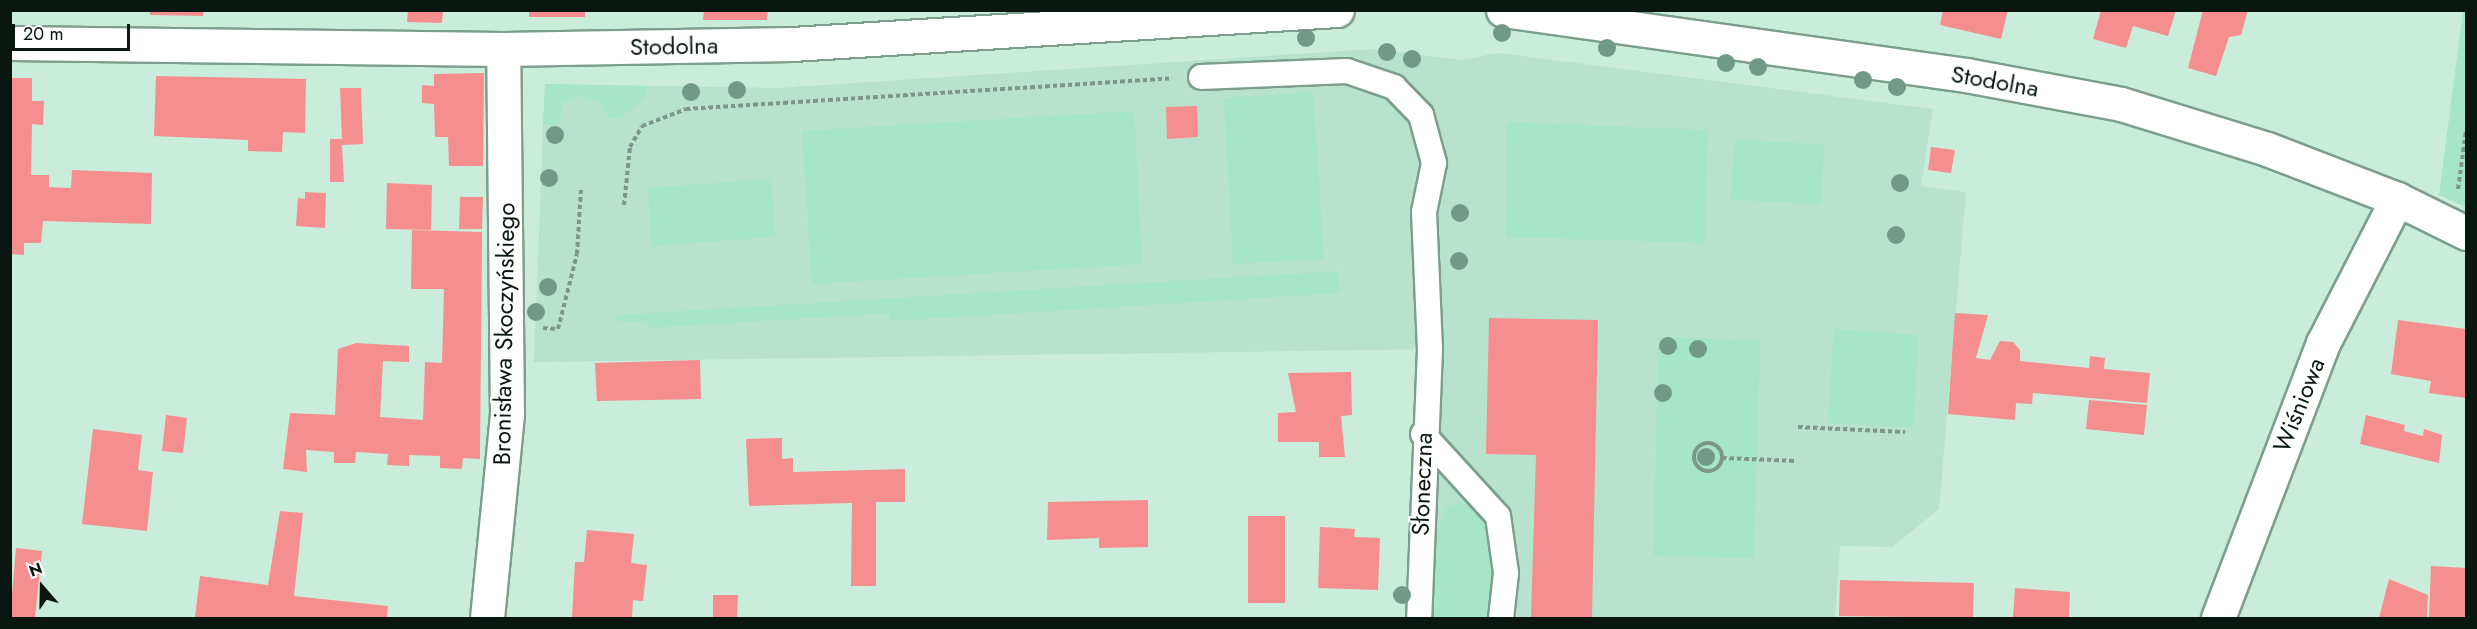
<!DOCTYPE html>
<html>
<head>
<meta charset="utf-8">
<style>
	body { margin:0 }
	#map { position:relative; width:2477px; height:629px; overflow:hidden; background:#caeddb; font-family:Jost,sans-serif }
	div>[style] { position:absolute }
	.built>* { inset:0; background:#b7e2cd }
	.green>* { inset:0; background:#a6e5c7 }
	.building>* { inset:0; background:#f58e8f }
	.path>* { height:4px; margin-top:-2px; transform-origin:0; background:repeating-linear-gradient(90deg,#7c9689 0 4.5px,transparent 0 7.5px) }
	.path>.ring { margin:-2px; padding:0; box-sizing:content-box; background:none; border:4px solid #7c9689; border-radius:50% }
	.roads { filter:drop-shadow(2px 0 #7c9e8d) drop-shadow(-2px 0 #7c9e8d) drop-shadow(0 2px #7c9e8d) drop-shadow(0 -2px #7c9e8d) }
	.service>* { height:24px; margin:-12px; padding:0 12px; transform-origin:12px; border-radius:12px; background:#fff }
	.minor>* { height:33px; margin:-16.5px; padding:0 16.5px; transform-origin:16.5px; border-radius:16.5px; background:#fff }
	.trees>* { width:18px; height:18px; margin:-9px; border-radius:50%; background:#709a87 }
	span { translate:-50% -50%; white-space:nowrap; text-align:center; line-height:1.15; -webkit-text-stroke:4.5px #fff; paint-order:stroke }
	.street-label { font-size:24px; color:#0a1711 }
	.frame { position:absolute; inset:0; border:12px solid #0a1711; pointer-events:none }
	.north { position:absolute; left:12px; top:557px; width:60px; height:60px; -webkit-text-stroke:4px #fff; paint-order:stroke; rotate:340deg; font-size:16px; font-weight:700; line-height:24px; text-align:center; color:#0a1711 }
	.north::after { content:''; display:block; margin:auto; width:21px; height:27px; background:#0a1711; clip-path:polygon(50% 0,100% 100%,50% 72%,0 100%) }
	.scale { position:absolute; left:12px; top:24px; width:118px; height:27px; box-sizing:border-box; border:3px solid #0a1711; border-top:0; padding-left:8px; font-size:18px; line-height:21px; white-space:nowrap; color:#0a1711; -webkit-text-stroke:4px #fff; paint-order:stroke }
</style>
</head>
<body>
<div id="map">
	<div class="built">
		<i style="clip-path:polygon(1373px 49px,1462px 60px,1498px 53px,1933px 109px,1921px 186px,1966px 192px,1939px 509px,1892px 547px,1840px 546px,1835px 618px,1432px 618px,1439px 349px,534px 362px,545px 84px,779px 88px)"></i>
	</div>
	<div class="green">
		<i style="clip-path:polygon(2463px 11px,2466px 11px,2466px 207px,2439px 195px)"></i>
		<i style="clip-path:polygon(545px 84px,648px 86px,643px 99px,620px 119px,608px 118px,603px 105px,580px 96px,563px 102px,560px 121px,554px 125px,543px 124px)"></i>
		<i style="clip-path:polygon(1313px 92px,1324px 259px,1233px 264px,1224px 98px)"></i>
		<i style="clip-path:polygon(1134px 111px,1142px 264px,812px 284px,802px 131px)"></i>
		<i style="clip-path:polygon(1507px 122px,1708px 130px,1705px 243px,1506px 237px)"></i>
		<i style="clip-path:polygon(1734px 140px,1824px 144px,1821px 204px,1731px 200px)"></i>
		<i style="clip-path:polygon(771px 179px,775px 237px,652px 246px,648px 188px)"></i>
		<i style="clip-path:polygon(1338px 271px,1340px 293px,890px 321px,889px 313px,649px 328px,648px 321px,618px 322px,617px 315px)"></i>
		<i style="clip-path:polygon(1834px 329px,1918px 335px,1914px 427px,1828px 423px)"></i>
		<i style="clip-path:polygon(1659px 337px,1760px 341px,1754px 558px,1653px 556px)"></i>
		<i style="clip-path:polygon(1465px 501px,1485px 510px,1496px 549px,1491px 611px,1487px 618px,1435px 618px,1437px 527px,1447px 507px)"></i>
	</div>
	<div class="building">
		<i style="clip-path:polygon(150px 10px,204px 10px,203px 16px,150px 15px)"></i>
		<i style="clip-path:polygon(408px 10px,443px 10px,442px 23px,407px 22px)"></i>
		<i style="clip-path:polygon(529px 10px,585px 10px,585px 17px,529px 17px)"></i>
		<i style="clip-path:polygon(704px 10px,768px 10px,767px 20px,703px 20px)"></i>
		<i style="clip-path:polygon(1943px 10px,2008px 10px,2001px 39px,1940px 25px)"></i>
		<i style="clip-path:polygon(2101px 10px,2176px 10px,2168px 36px,2133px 26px,2126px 48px,2093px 39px)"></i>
		<i style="clip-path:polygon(2203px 10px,2248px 10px,2241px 35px,2229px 37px,2216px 76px,2188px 68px)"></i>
		<i style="clip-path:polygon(484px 73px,483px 166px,449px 166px,448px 137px,435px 137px,434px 104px,422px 103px,422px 85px,434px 86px,434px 74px)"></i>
		<i style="clip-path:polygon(156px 76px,306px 79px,305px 133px,283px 132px,282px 152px,248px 151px,248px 140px,154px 136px)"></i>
		<i style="clip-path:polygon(10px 78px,32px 78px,32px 101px,44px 101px,43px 125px,32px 124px,31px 175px,49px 175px,49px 187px,71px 188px,72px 170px,152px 173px,151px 224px,43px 221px,41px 243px,24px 243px,24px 255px,10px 254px)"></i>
		<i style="clip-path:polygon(340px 88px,361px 88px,363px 144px,342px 145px,344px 182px,330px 182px,330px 139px,342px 139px)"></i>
		<i style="clip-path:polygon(1197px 106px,1198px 137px,1167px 139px,1166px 107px)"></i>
		<i style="clip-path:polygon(1931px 147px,1955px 150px,1951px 173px,1928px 170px)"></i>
		<i style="clip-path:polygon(387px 183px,432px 185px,431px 230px,386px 229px)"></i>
		<i style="clip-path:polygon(305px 192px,326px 193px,325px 228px,296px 226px,298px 198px,305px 199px)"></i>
		<i style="clip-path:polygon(460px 197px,483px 197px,482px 229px,459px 229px)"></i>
		<i style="clip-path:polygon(412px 230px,482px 232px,480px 459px,463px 458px,462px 469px,440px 468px,440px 456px,409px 455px,409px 466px,387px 465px,388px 454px,356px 452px,355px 463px,334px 463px,334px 452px,306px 450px,307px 472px,283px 469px,290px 413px,335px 415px,338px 349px,356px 343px,409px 346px,409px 362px,383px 361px,380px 417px,423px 420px,425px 362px,442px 363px,444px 289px,411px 289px)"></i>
		<i style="clip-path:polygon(1955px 313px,1988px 315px,1976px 358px,1990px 360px,2000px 341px,2013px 342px,2020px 350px,2020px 361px,2089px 368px,2090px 356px,2105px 358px,2104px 369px,2150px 373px,2147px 403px,2033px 393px,2032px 404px,2016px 403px,2015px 420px,1948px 414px)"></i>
		<i style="clip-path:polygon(1489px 318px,1598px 320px,1592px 618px,1531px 618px,1536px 455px,1486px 454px)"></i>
		<i style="clip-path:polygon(2398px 320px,2466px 329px,2466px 398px,2429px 393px,2431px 381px,2391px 374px)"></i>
		<i style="clip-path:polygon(700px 360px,701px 399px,597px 401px,595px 363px)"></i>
		<i style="clip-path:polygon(1351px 372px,1352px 415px,1341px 416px,1345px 457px,1319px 457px,1319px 442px,1278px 442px,1278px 413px,1296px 412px,1288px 373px)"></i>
		<i style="clip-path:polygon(2089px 400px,2147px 405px,2144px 435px,2086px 429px)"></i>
		<i style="clip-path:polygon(166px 415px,187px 418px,183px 453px,162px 451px)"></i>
		<i style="clip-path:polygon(2366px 415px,2405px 425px,2404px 431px,2423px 436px,2424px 429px,2442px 435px,2439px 463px,2360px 444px)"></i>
		<i style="clip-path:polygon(93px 429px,142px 435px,138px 470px,153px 472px,147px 531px,82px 524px)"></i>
		<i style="clip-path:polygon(782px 438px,782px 459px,793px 458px,793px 472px,905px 469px,905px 502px,876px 502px,876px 586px,851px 586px,852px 503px,749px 506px,746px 439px)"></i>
		<i style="clip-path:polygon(1148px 500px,1148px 547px,1099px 548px,1099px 538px,1047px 540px,1048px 502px)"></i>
		<i style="clip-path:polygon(280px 511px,303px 513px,294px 596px,388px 606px,387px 618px,195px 617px,200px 576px,268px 585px)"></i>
		<i style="clip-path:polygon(1248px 516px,1285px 516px,1285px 603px,1248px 603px)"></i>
		<i style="clip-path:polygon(1320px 527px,1355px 529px,1354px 537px,1380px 538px,1378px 590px,1318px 588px)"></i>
		<i style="clip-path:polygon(587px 530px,634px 534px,631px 563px,647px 565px,643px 601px,633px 600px,632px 618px,572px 618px,575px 562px,584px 562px)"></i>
		<i style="clip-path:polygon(16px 548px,42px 551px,35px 618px,10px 618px)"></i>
		<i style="clip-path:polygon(2431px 566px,2466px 568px,2466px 618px,2429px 618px)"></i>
		<i style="clip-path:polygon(2389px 579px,2428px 595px,2427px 618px,2379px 618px)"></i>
		<i style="clip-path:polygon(1840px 580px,1974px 583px,1973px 618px,1839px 616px)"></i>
		<i style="clip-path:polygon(2015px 588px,2070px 592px,2069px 618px,2013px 618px)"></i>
		<i style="clip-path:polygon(713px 595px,738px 595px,737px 618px,713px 618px)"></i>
	</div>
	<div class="path">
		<i style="left:2458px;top:189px;width:59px;rotate:-82.1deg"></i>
		<i style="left:624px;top:205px;width:58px;rotate:-84.1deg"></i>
		<i style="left:630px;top:147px;width:24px;rotate:-60deg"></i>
		<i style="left:642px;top:126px;width:47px;rotate:-21.1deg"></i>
		<i style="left:686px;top:109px;width:484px;rotate:-3.6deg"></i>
		<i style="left:543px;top:328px;width:15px;rotate:4deg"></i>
		<i style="left:558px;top:329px;width:77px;rotate:-75.8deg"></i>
		<i style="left:577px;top:254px;width:65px;rotate:-86.5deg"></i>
		<i style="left:1798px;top:427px;width:107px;rotate:2.7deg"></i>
		<i class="ring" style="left:1694px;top:443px;width:24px;height:24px"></i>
		<i style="left:1722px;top:458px;width:75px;rotate:2.3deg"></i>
	</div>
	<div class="roads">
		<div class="service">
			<i style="left:1201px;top:77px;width:146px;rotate:-2.4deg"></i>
			<i style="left:1347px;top:71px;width:50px;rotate:18.8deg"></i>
			<i style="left:1394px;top:87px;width:39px;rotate:46deg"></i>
			<i style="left:1421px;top:115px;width:50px;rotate:74.8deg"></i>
			<i style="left:1434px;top:163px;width:50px;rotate:101.5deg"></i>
			<i style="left:1424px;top:212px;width:137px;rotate:87.5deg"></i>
			<i style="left:1430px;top:349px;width:269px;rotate:92.3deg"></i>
			<i style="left:1423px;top:434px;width:111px;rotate:47.6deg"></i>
			<i style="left:1498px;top:516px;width:58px;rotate:82deg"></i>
			<i style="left:1506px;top:573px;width:45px;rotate:96.3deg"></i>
		</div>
		<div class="minor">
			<i style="left:1503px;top:10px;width:468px;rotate:8deg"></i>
			<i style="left:1966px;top:75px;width:158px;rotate:10.6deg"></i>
			<i style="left:2121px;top:104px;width:153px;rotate:17.1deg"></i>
			<i style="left:2267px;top:149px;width:139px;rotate:21deg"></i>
			<i style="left:2397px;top:199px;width:77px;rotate:26.2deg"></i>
			<i style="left:10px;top:43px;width:493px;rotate:0.7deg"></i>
			<i style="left:503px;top:49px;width:289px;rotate:-1deg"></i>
			<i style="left:792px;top:44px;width:546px;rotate:-3.57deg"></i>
			<i style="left:487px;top:618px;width:205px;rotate:-84.4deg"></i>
			<i style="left:507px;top:414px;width:365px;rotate:-90.6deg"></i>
			<i style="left:2218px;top:618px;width:294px;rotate:-69.1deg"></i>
			<i style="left:2323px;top:343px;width:162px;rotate:-62.8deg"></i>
		</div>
	</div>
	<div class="trees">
		<i style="left:1502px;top:33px"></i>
		<i style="left:1306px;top:38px"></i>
		<i style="left:1607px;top:48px"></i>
		<i style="left:1387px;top:52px"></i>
		<i style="left:1412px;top:59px"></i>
		<i style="left:1726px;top:63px"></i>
		<i style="left:1758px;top:67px"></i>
		<i style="left:1863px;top:80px"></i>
		<i style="left:1897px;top:87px"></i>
		<i style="left:737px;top:90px"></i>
		<i style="left:691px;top:92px"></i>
		<i style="left:555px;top:135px"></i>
		<i style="left:549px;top:178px"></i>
		<i style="left:1900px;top:183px"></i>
		<i style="left:1460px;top:213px"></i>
		<i style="left:1896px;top:235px"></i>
		<i style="left:1459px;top:261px"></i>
		<i style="left:548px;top:287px"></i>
		<i style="left:536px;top:312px"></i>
		<i style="left:1668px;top:346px"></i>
		<i style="left:1698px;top:349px"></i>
		<i style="left:1663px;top:393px"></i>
		<i style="left:1706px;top:457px"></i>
		<i style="left:1402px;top:595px"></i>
	</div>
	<div class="street-label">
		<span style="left:674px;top:46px;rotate:-1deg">Stodolna</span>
		<span style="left:1995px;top:81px;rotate:10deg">Stodolna</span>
		<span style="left:504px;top:334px;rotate:-89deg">Bronisława Skoczyńskiego</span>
		<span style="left:2299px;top:405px;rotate:-68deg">Wiśniowa</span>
		<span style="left:1422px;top:484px;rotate:-88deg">Słoneczna</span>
	</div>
	<div class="frame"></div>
	<div class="north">N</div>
	<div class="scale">20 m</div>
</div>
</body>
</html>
